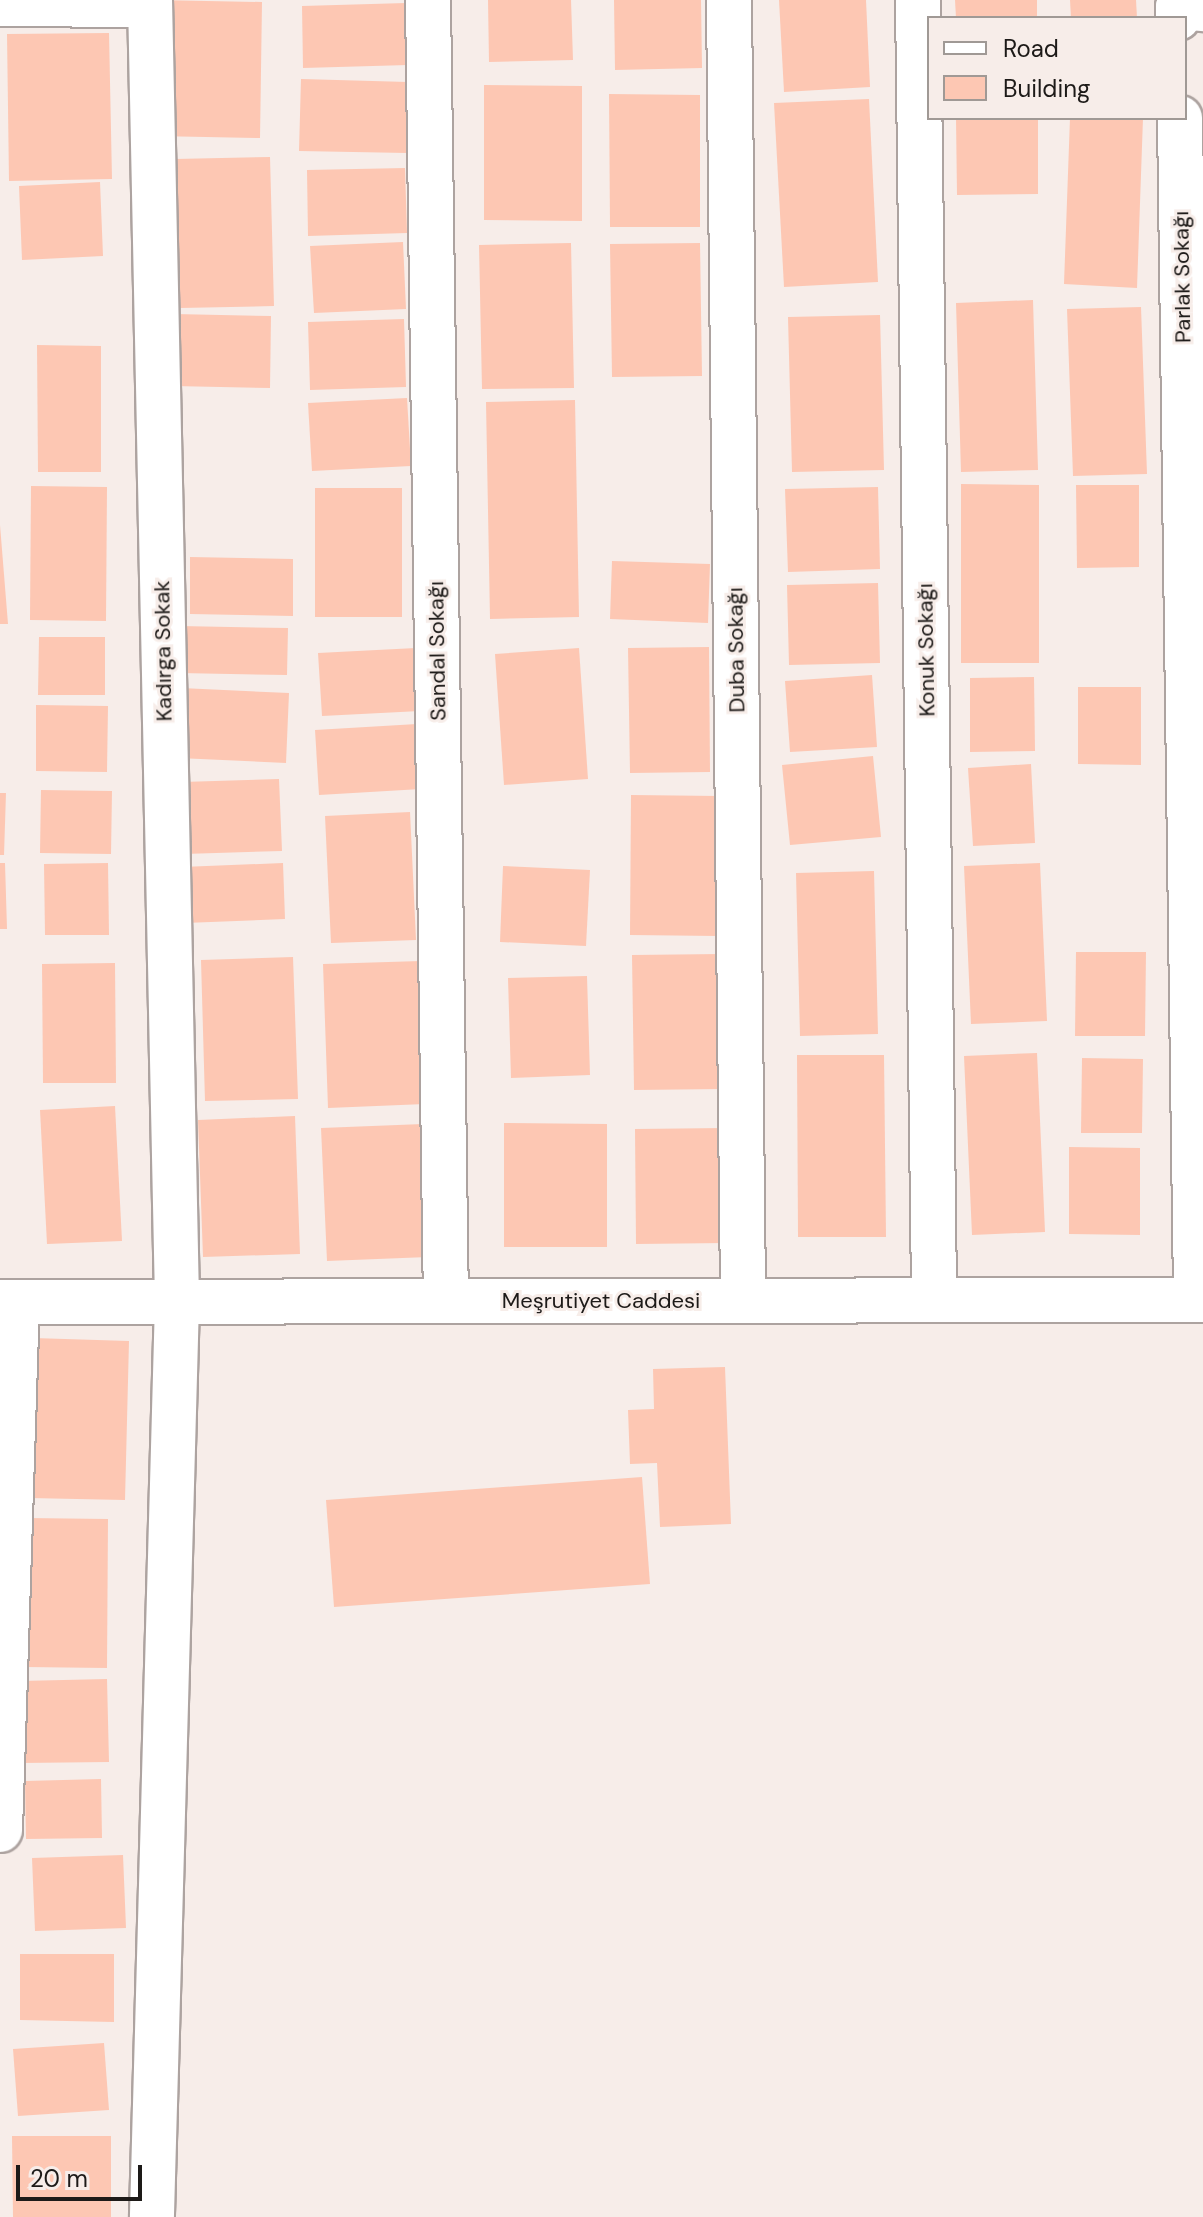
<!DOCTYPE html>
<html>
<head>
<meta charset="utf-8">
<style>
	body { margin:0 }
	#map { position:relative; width:1203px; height:2217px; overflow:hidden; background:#f7ede9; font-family:"DM Sans",sans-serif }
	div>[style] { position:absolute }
	.building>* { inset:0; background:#fdc7b3 }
	.roads { filter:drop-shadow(2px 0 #ada3a0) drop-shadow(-2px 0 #ada3a0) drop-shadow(0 2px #ada3a0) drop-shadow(0 -2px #ada3a0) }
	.minor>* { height:44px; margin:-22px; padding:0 22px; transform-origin:22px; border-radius:22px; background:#fff }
	.major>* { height:44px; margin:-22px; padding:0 22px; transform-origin:22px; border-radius:22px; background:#fff }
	span { translate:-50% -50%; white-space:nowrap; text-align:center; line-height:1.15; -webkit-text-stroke:6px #f7ede9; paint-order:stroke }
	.street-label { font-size:22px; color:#1d1a18 }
	.legend { position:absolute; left:927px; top:16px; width:260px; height:104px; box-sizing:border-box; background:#f7ede9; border:2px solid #a09995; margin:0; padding:10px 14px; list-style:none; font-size:24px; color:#1d1a18 }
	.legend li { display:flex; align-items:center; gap:16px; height:40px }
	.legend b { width:40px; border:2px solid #a09995 }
	.scale { position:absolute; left:16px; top:2165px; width:126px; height:36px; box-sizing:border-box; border:4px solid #1d1a18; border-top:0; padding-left:10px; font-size:24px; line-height:28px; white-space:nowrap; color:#1d1a18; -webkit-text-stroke:6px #f7ede9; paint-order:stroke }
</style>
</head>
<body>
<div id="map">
	<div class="building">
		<i style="clip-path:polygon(157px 0,262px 2px,260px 138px,155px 136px)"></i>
		<i style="clip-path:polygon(488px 0,571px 0,573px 60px,489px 62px)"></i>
		<i style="clip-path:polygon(614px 0,701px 0,702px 68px,615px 70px)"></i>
		<i style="clip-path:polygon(779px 0,866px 0,870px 87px,784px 92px)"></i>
		<i style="clip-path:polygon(955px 0,1037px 0,1037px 18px,956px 18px)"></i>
		<i style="clip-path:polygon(1070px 0,1136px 0,1137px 18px,1071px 18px)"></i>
		<i style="clip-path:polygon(406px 3px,408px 65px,303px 68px,302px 6px)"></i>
		<i style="clip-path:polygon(109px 33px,112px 179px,9px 181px,7px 34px)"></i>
		<i style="clip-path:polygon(301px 79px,408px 82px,407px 153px,299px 151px)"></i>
		<i style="clip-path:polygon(484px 85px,582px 86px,582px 221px,484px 220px)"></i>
		<i style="clip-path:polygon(609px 94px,700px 95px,700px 227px,610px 227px)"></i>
		<i style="clip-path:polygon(869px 99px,878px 282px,784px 287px,774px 103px)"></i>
		<i style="clip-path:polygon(956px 118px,1038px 118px,1038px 194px,957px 195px)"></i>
		<i style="clip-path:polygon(1070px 118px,1143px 118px,1137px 288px,1064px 284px)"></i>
		<i style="clip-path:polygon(270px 157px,274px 306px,180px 308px,175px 159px)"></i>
		<i style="clip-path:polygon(405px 168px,407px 233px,308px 236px,307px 170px)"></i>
		<i style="clip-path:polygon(100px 182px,103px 256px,22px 260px,19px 186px)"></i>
		<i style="clip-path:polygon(403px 242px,406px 309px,314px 313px,310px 246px)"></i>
		<i style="clip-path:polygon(571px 243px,574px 388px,482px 389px,479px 245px)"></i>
		<i style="clip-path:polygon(700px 243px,702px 376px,612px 377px,610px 244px)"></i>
		<i style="clip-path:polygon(1033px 300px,1038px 470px,961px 472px,956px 303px)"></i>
		<i style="clip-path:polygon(1141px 307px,1147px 474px,1073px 476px,1067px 309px)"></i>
		<i style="clip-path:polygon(174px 314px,271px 316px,270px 388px,173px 386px)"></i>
		<i style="clip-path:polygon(880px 315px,884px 470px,792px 472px,788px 317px)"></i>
		<i style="clip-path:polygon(404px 319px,406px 387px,310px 390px,308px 322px)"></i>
		<i style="clip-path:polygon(37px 345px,101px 346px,101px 472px,38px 472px)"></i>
		<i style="clip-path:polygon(407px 398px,411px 466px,312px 471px,308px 403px)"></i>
		<i style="clip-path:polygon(575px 400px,579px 617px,490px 619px,486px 402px)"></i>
		<i style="clip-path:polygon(961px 484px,1039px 485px,1039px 663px,961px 663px)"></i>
		<i style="clip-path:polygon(1076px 485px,1139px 485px,1139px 567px,1077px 568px)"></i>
		<i style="clip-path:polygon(31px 486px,107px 487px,106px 621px,30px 620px)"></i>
		<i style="clip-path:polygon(878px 487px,880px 569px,788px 572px,785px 489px)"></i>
		<i style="clip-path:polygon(315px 488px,402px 488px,402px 617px,315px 617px)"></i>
		<i style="clip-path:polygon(0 525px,8px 624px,0 624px)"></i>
		<i style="clip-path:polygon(190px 557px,293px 559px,293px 616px,190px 614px)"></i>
		<i style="clip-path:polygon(612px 561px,710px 564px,708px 623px,610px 619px)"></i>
		<i style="clip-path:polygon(878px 583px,880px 663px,789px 665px,787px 585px)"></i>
		<i style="clip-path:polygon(179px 626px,288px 628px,287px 675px,179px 673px)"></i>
		<i style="clip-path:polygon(39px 637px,105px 637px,105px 695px,38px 695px)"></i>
		<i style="clip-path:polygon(709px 647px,710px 772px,630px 773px,628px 648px)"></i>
		<i style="clip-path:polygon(416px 648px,420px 711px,322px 716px,318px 653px)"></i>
		<i style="clip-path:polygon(579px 648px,588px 779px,504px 785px,495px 654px)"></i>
		<i style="clip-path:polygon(872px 675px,877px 747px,790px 752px,785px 681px)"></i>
		<i style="clip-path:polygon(1034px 677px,1035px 751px,970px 752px,970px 678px)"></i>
		<i style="clip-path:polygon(1078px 687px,1141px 687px,1141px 765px,1078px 764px)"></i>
		<i style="clip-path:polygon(181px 688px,289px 693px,286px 763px,178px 758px)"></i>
		<i style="clip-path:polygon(36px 705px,108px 706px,107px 772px,36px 771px)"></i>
		<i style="clip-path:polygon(417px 724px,421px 789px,319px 795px,315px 730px)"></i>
		<i style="clip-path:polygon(873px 756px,881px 837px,790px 845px,782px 765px)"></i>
		<i style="clip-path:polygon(1031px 764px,1035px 843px,973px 846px,968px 768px)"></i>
		<i style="clip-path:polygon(279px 779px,282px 851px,184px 854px,182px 782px)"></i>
		<i style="clip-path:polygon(41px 790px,112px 791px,111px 854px,40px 853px)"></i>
		<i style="clip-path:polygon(0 793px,6px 793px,4px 855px,0 855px)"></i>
		<i style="clip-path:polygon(631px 795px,719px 796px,718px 936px,630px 935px)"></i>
		<i style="clip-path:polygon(410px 812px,416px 940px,331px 943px,325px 816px)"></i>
		<i style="clip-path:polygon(0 863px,5px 863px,7px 929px,0 929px)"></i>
		<i style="clip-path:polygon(108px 863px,109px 935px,45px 935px,44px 864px)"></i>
		<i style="clip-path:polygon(283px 863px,285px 919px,185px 923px,182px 867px)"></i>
		<i style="clip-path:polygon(1040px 863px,1047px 1021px,971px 1024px,964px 866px)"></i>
		<i style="clip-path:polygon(503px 866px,590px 870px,586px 946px,500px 942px)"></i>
		<i style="clip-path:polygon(874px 871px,878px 1034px,800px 1036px,796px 873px)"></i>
		<i style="clip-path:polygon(1076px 952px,1146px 952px,1145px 1036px,1075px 1036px)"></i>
		<i style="clip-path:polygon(721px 954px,724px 1089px,634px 1090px,632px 955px)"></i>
		<i style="clip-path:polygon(293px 957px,298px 1099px,205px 1101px,201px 960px)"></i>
		<i style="clip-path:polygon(421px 961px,425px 1104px,328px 1108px,323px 964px)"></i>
		<i style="clip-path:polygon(115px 963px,116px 1083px,43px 1083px,42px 964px)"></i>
		<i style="clip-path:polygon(587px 976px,590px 1075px,511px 1078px,508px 978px)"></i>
		<i style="clip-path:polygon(1037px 1053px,1045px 1232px,972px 1235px,964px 1056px)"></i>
		<i style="clip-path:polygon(797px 1055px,884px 1055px,886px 1237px,798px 1237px)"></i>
		<i style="clip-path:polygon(1082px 1058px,1143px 1059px,1142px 1133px,1081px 1133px)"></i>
		<i style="clip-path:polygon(115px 1106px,122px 1241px,47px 1244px,40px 1110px)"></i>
		<i style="clip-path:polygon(295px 1116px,300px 1254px,203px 1257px,198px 1120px)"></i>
		<i style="clip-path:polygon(504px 1123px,607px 1124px,607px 1247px,504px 1247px)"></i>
		<i style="clip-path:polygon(423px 1124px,428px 1257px,327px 1261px,321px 1128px)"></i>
		<i style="clip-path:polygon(725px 1128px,726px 1243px,636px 1244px,635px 1129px)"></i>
		<i style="clip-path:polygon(1069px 1147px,1140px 1148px,1140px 1235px,1069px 1234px)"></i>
		<i style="clip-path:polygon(33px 1338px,129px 1341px,125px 1500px,29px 1498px)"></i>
		<i style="clip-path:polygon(725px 1367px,731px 1524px,660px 1527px,657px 1463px,630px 1464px,628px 1410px,654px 1409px,653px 1369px)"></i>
		<i style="clip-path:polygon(642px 1477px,650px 1584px,334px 1607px,326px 1500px)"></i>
		<i style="clip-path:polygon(26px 1518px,108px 1519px,107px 1668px,25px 1667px)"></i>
		<i style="clip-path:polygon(107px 1679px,109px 1762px,21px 1763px,20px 1681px)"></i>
		<i style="clip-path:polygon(101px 1779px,102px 1838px,26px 1839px,25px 1781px)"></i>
		<i style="clip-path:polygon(123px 1855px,126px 1928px,35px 1931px,32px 1858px)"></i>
		<i style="clip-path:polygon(20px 1954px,114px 1954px,114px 2022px,20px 2020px)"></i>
		<i style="clip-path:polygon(104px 2043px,109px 2110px,18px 2116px,13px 2049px)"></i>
		<i style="clip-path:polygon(12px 2136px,111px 2136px,111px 2217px,13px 2217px)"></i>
	</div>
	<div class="roads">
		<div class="minor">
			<i style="left:150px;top:0;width:1302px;rotate:88.81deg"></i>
			<i style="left:177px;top:1302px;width:915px;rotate:91.57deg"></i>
			<i style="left:428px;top:0;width:1301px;rotate:89.21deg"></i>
			<i style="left:729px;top:0;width:1301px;rotate:89.38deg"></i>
			<i style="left:918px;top:0;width:1300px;rotate:89.29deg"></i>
			<i style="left:0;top:4px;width:150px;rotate:0.4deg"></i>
			<i style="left:1178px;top:18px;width:11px;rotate:-90deg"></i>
			<i style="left:1178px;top:7px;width:25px;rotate:5deg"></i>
			<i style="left:1180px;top:118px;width:1182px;rotate:89.22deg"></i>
			<i style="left:0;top:1830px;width:528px;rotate:-88.16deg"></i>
		</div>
		<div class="major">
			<i style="left:0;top:1302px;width:1203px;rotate:-0.1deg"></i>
		</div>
	</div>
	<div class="street-label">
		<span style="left:1182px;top:277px;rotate:-91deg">Parlak Sokağı</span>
		<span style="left:736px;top:650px;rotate:-91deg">Duba Sokağı</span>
		<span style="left:926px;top:650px;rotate:-91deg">Konuk Sokağı</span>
		<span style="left:163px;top:651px;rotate:-91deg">Kadırga Sokak</span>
		<span style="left:437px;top:651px;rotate:-91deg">Sandal Sokağı</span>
		<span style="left:601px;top:1301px">Meşrutiyet Caddesi</span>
	</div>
	<ul class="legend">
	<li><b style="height:10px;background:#fff"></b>Road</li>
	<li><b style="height:22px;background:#fdc7b3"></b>Building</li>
	</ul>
	<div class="scale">20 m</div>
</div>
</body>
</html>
